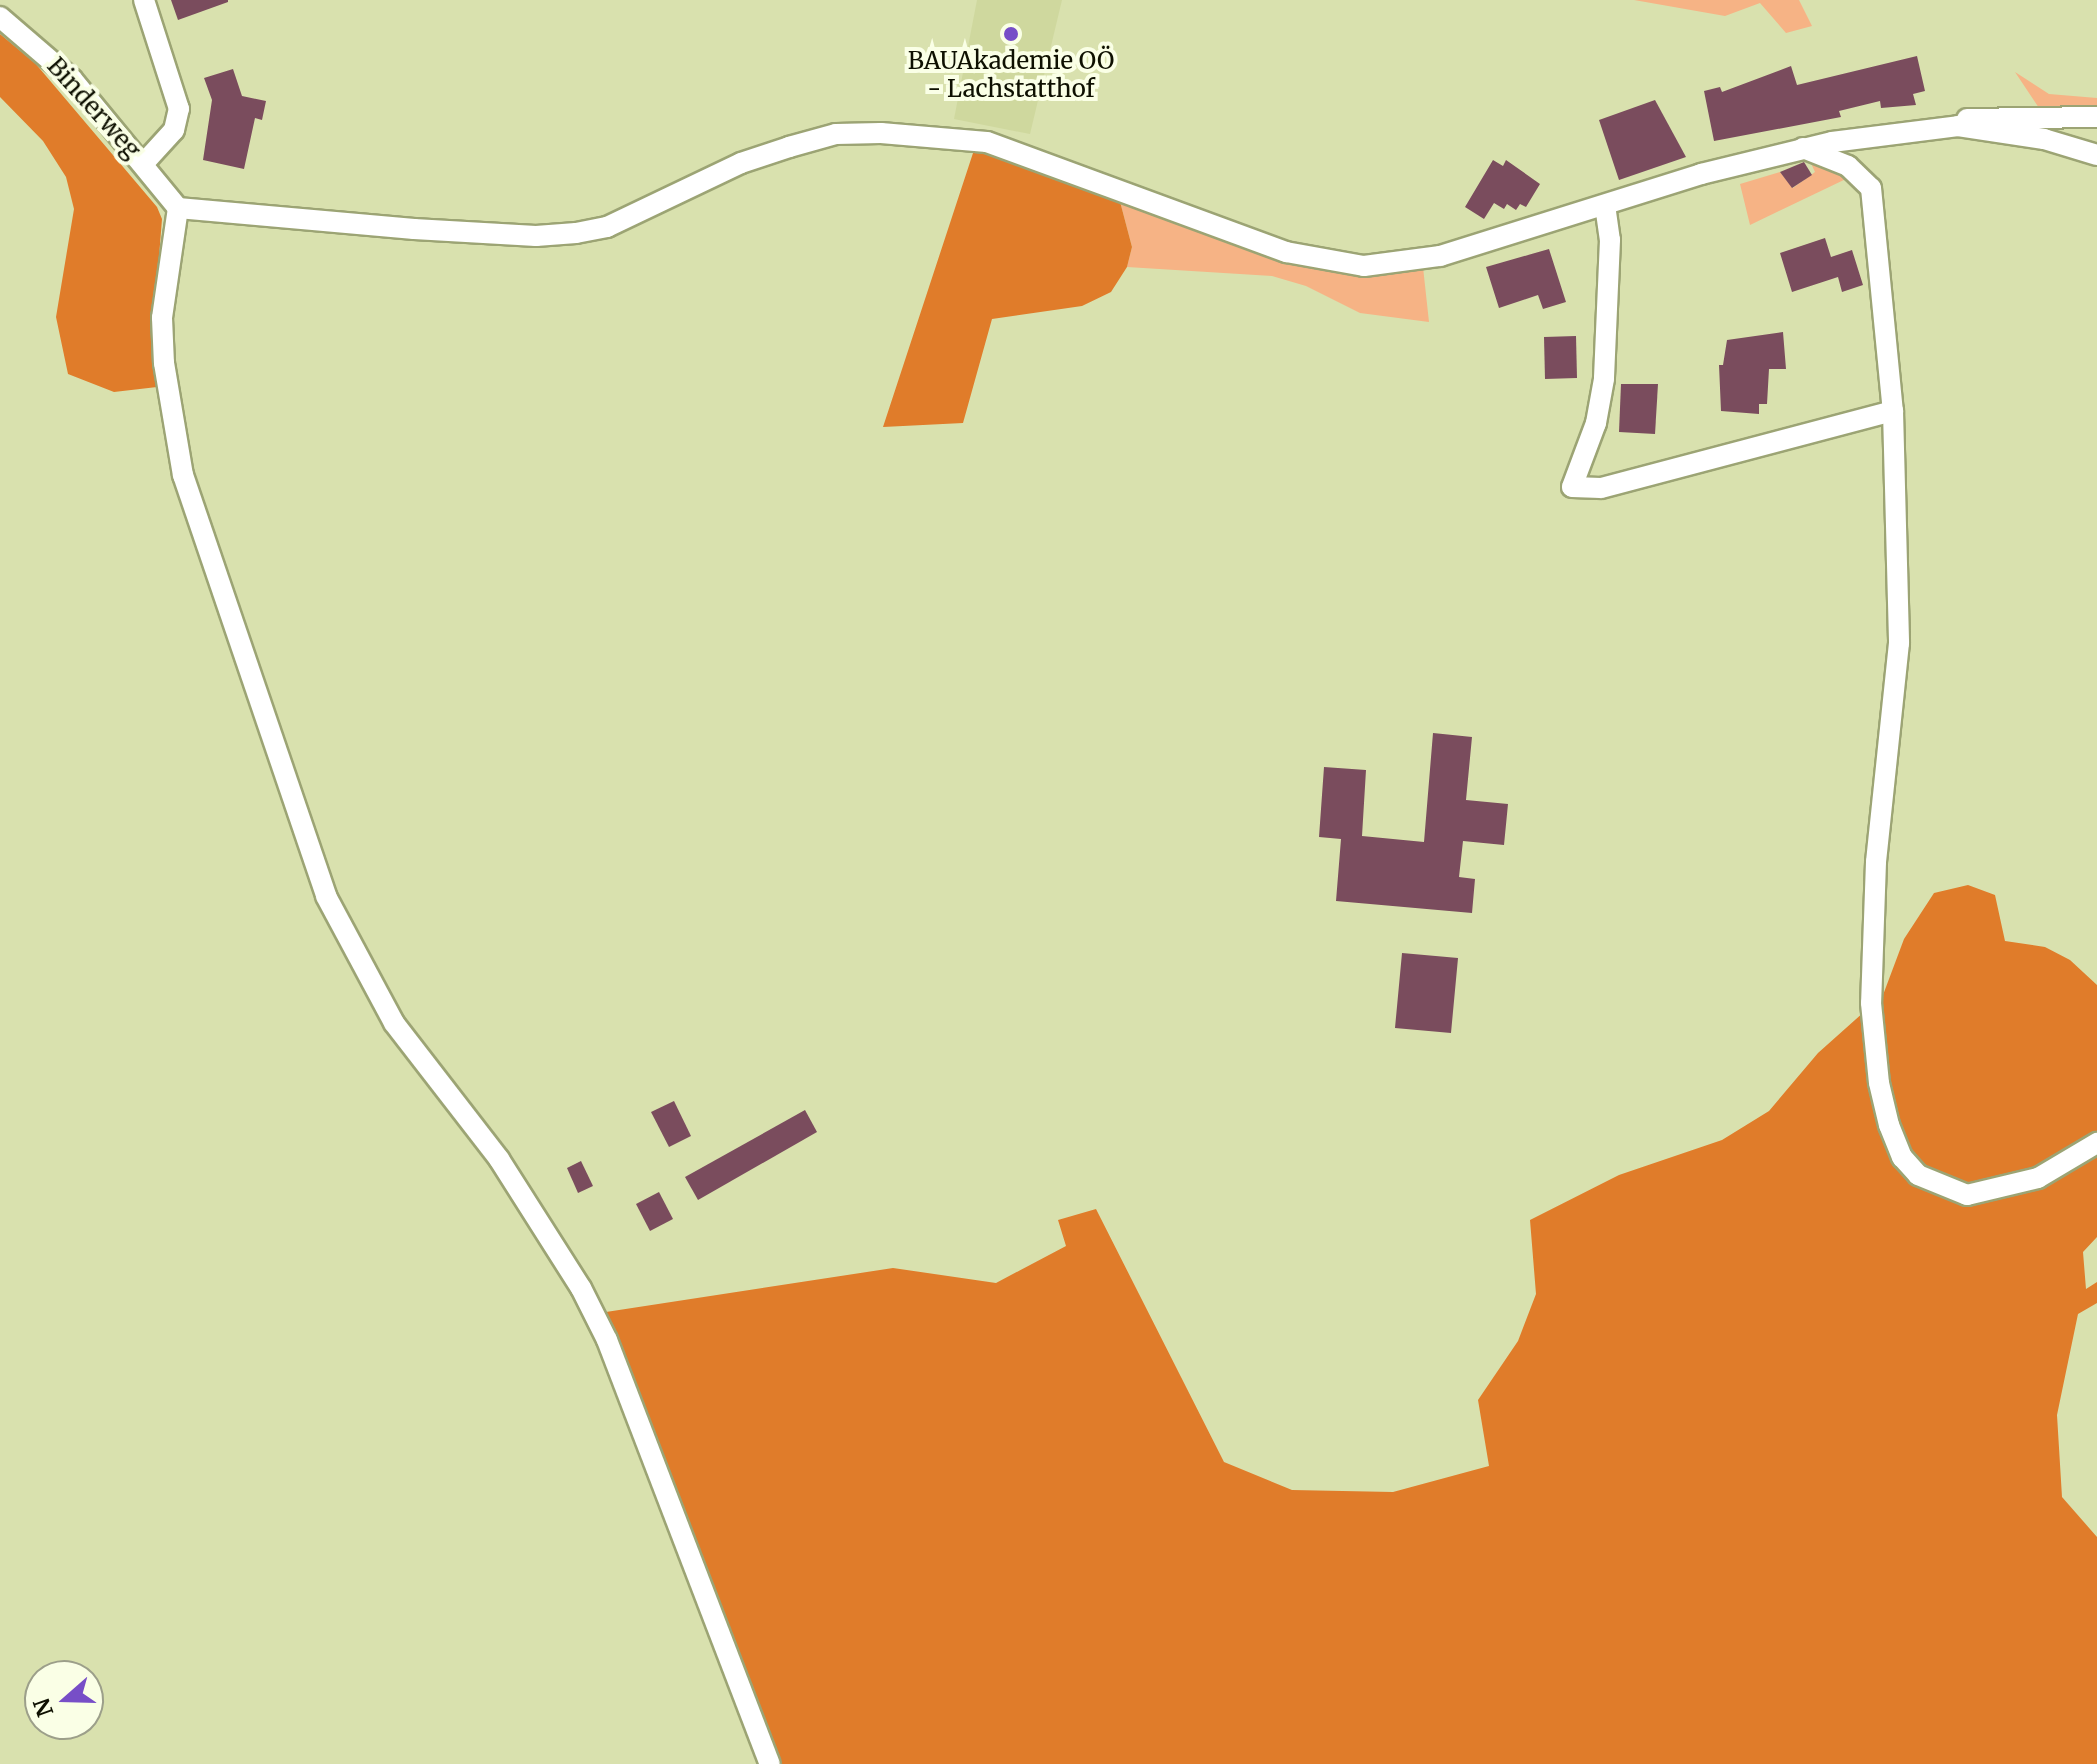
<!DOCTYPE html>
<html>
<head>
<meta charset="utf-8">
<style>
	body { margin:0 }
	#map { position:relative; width:2097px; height:1764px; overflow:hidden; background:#d9e1ae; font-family:Merriweather,serif }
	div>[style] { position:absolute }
	.built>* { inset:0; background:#cfd89e }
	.green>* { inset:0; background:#f6b385 }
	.forest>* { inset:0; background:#e07c2a }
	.building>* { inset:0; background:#7a4c5d }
	.roads { filter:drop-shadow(2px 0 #9ca474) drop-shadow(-2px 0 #9ca474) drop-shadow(0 2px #9ca474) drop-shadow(0 -2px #9ca474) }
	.street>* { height:20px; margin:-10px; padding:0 10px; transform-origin:10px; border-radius:10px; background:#fff }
	.dots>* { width:22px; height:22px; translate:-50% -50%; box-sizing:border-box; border:4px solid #faffe6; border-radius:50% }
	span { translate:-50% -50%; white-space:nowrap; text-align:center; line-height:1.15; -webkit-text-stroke:8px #faffe6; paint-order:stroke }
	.poi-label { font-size:24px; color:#0e1001 }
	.street-label { font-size:24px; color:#0e1001 }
	.north { position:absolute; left:24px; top:1660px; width:80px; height:80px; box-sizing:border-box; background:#faffe6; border:2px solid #9c9f8a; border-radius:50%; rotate:250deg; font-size:22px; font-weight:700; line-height:32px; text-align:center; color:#0e1001 }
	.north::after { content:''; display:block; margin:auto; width:28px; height:36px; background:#774ec7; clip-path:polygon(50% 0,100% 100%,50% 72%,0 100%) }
</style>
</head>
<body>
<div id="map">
	<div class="built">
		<i style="clip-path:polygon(977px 0,1062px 0,1030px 134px,954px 119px)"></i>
	</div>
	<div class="green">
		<i style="clip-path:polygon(1634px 0,1799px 0,1812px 26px,1786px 33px,1760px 3px,1725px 16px)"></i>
		<i style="clip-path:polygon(2015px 72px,2049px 94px,2097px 98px,2097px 109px,2039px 108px)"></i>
		<i style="clip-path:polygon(1809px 159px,1830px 163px,1848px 178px,1750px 225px,1740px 184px,1780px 172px,1793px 188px,1815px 172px)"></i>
		<i style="clip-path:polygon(1118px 194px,1314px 269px,1367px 276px,1423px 267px,1429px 322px,1360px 313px,1306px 286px,1272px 276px,1127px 267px,1132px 247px)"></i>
	</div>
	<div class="forest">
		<i style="clip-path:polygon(0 34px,35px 63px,157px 207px,162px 219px,153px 333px,157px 387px,114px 392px,68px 374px,56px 317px,74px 209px,66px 177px,43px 141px,0 97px)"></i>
		<i style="clip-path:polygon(974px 150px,1118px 194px,1132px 247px,1127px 267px,1111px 292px,1082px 306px,992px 319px,963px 423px,883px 427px)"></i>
		<i style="clip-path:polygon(1968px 885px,1995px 895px,2005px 941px,2045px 947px,2070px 960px,2097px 985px,2097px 1237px,2083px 1252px,2086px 1289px,2097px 1282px,2097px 1303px,2078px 1314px,2057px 1415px,2062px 1497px,2097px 1537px,2097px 1764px,781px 1764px,606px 1312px,893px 1268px,996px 1283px,1066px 1246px,1058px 1220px,1096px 1209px,1224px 1462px,1292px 1490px,1393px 1492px,1489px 1466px,1478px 1400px,1518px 1341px,1536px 1294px,1530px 1220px,1619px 1175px,1722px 1140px,1769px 1111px,1818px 1053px,1883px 995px,1904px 939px,1934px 893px)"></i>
	</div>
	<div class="building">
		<i style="clip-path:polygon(171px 0,228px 0,228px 2px,178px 20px)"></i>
		<i style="clip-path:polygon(1917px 56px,1925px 91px,1913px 94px,1916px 105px,1881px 108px,1880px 101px,1839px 111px,1841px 117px,1714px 141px,1704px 91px,1720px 87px,1722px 92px,1791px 66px,1797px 85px)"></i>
		<i style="clip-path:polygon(233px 69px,242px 96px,266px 101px,262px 120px,255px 118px,244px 169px,203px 160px,212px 100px,204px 78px)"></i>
		<i style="clip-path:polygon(1655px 100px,1686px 157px,1619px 180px,1599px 120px)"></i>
		<i style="clip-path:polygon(1493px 160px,1503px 166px,1506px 160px,1540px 184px,1526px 207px,1520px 204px,1516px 210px,1507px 204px,1504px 209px,1494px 203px,1484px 219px,1465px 207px)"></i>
		<i style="clip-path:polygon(1804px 162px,1812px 175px,1792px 188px,1780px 172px)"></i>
		<i style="clip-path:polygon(1825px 238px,1831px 257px,1852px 250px,1863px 285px,1842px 292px,1838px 277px,1792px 292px,1780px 253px)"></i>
		<i style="clip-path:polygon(1549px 249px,1566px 302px,1543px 309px,1538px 295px,1499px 308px,1486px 267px)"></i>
		<i style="clip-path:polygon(1783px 332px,1786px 369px,1769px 369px,1767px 404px,1759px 404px,1759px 414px,1721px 411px,1719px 365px,1723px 365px,1727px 340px)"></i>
		<i style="clip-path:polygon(1576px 336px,1577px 378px,1545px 379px,1544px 337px)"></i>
		<i style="clip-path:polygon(1621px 384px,1658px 384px,1655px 434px,1619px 432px)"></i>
		<i style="clip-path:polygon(1433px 733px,1472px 737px,1466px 800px,1508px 804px,1504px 845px,1463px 841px,1459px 877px,1475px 879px,1472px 913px,1336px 901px,1341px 839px,1319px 837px,1324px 767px,1366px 770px,1362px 836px,1424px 842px)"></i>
		<i style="clip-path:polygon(1402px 953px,1458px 958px,1451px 1033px,1395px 1028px)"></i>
		<i style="clip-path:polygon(674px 1101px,691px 1136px,669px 1147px,651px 1112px)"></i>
		<i style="clip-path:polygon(805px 1110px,817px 1132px,698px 1200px,685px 1177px)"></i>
		<i style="clip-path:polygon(581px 1161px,593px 1186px,578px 1193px,567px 1168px)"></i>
		<i style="clip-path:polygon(659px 1192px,673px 1219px,650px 1231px,636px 1204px)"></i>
	</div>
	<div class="roads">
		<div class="street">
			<i style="left:0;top:17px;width:95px;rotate:40.7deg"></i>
			<i style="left:72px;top:79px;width:167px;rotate:50.6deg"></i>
			<i style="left:1967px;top:119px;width:130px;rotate:-0.9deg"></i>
			<i style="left:1803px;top:148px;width:48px;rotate:21.8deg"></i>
			<i style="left:1848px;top:166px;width:32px;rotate:44deg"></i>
			<i style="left:1871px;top:188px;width:224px;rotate:84.4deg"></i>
			<i style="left:1893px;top:411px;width:232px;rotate:88.5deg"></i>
			<i style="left:1899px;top:643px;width:220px;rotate:96deg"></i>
			<i style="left:1876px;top:862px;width:141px;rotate:92deg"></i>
			<i style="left:1871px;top:1003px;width:80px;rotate:84.3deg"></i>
			<i style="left:1879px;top:1083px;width:43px;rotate:76.6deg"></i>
			<i style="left:1889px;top:1125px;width:35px;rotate:68deg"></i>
			<i style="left:1902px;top:1157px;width:24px;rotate:48deg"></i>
			<i style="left:1918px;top:1175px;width:53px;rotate:22.2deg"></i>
			<i style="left:1967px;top:1195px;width:73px;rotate:-13.5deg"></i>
			<i style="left:2038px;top:1178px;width:69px;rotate:-30.7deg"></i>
			<i style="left:143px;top:164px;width:46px;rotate:-47.6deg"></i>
			<i style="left:174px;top:130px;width:22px;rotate:-77deg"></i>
			<i style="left:179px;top:109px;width:114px;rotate:-107.8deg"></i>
			<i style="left:1605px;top:205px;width:35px;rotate:82deg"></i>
			<i style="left:1610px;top:240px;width:139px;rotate:92.5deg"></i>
			<i style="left:1604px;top:379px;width:45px;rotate:100.3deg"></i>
			<i style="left:1596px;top:423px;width:68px;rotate:110.6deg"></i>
			<i style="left:1572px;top:487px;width:29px;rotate:2deg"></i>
			<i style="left:1601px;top:488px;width:302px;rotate:-14.8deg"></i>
			<i style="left:178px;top:208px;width:237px;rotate:5.1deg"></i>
			<i style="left:414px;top:229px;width:122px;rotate:3.3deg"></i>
			<i style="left:536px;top:236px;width:40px;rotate:-4.3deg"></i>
			<i style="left:576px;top:233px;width:32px;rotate:-11deg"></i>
			<i style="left:607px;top:227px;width:148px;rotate:-25.5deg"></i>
			<i style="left:741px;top:163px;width:51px;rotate:-18.4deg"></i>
			<i style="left:789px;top:147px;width:49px;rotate:-15.5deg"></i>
			<i style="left:836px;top:134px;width:45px;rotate:-1.3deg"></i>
			<i style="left:881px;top:133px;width:106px;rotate:4.9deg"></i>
			<i style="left:987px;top:142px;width:319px;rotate:20.2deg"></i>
			<i style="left:1286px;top:252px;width:79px;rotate:10.2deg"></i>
			<i style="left:1364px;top:266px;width:77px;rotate:-7.5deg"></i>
			<i style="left:1440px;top:256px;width:274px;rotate:-17.4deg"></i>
			<i style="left:1701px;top:174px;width:135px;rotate:-13.7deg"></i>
			<i style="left:1832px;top:142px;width:127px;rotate:-7.2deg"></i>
			<i style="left:1958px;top:126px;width:87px;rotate:8.6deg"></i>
			<i style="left:2044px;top:139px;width:55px;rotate:16.8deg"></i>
			<i style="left:178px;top:208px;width:111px;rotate:98.3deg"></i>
			<i style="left:162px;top:318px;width:45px;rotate:87.5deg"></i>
			<i style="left:164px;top:363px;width:114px;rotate:80.4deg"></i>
			<i style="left:183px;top:475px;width:445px;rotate:71.2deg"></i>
			<i style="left:326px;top:896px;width:144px;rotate:61.8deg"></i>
			<i style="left:394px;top:1023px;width:172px;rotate:52.3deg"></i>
			<i style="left:499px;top:1159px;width:153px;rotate:57.6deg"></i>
			<i style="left:581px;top:1288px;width:58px;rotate:63.4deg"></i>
			<i style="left:607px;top:1340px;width:454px;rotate:69deg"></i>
		</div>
	</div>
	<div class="dots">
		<i style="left:1011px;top:34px;background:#774ec7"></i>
	</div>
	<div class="poi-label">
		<span style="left:1011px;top:75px">BAUAkademie OÖ<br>- Lachstatthof</span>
	</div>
	<div class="street-label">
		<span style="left:94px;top:108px;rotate:48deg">Binderweg</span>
	</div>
	<div class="north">N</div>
</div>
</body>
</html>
